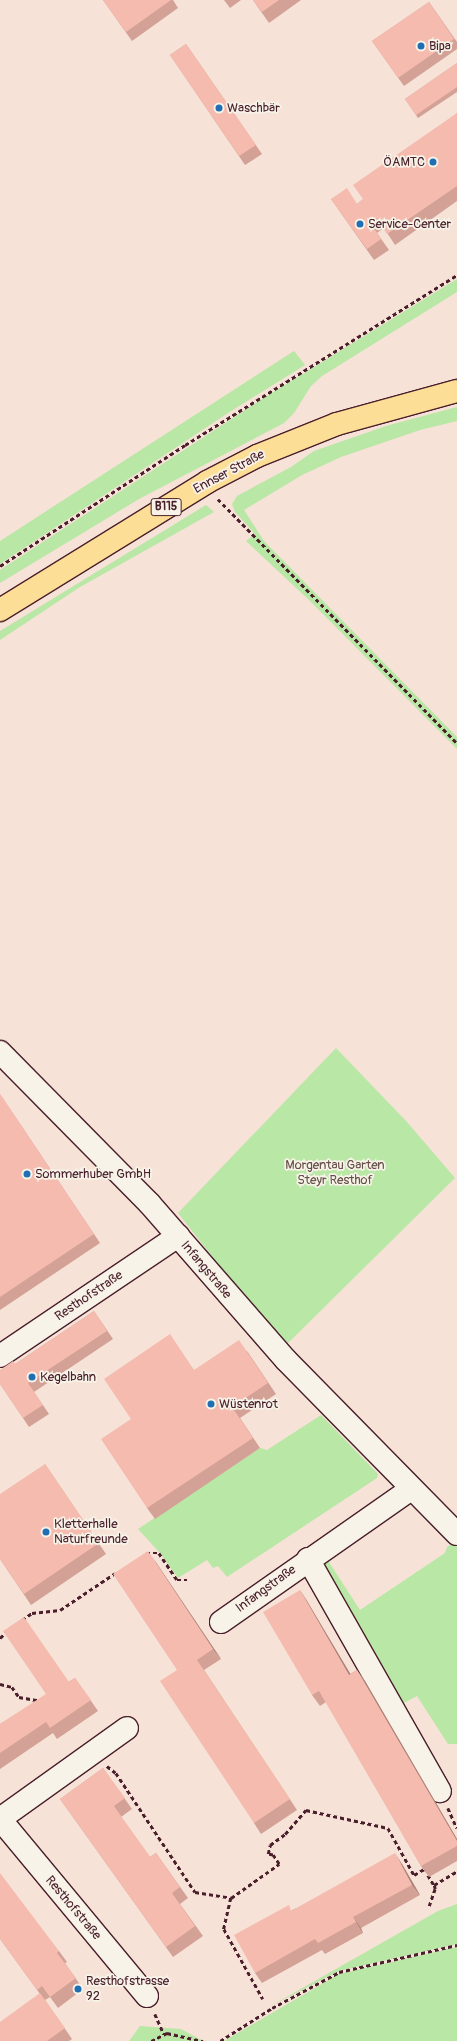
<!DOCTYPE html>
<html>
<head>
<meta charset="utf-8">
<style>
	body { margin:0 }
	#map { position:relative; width:457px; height:2041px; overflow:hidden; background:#f6e2d7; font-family:Pangolin,sans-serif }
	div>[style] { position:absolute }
	.green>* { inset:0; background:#b8e7a6 }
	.path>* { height:2.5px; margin-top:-1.25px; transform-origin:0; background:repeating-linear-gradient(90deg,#4a1f2b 0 4px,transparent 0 7px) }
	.roads { filter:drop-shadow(1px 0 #4a1f2b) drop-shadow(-1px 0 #4a1f2b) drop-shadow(0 1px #4a1f2b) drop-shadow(0 -1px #4a1f2b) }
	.minor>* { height:22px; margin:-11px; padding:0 11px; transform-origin:11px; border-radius:11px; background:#f7f3e8 }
	.major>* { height:22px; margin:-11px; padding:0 11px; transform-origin:11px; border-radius:11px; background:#fdde96 }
	.wall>* { inset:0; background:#d3a196 }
	.shaded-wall>* { inset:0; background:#ac837a }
	.building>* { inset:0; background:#f5bbaf }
	.dots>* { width:11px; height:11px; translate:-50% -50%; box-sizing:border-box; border:2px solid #f7f3e8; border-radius:50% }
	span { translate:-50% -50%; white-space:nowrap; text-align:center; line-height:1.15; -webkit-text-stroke:3.5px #f7f3e8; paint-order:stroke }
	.shield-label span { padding:1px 3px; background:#f7f3e8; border:1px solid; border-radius:3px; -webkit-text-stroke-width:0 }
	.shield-label { font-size:12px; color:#4a1f2b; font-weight:700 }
	.poi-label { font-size:13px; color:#4a1f2b }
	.left { translate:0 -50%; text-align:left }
	.right { translate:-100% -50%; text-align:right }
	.street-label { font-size:13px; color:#4a1f2b }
	.park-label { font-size:13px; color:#66514a }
</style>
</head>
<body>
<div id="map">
	<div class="green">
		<i style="clip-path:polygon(457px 279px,457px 292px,322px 376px,311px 386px,294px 413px,284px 423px,139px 499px,0 583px,0 570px,262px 399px)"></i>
		<i style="clip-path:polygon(294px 351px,305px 365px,228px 413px,0 564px,0 541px)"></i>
		<i style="clip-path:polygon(457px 407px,457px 421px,420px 430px,341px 457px,302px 475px,244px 510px,264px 541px,457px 737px,457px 749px,308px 599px,246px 541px,255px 534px,235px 512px,232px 504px,237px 496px,291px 467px,314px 451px,386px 426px)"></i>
		<i style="clip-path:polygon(206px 505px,214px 512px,80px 587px,0 640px,0 631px)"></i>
		<i style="clip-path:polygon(336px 1048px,407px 1122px,455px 1178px,287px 1344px,247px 1301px,178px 1213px)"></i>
		<i style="clip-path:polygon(321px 1415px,378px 1474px,377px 1478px,227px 1577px,218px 1566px,213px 1568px,207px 1560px,178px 1578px,160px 1553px,138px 1529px,260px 1448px,267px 1450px)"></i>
		<i style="clip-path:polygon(456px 1541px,457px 1542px,457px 1744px,448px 1744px,417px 1696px,402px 1704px,324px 1570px,324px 1564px,325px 1556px,360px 1610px,445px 1553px,447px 1547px)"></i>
		<i style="clip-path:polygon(457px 1904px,457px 1944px,339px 1971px,269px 2007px,438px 1911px)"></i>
		<i style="clip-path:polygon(457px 1947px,457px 2041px,224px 2041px,339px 1974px)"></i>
		<i style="clip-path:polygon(140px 2026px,181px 2029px,203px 2041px,129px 2041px)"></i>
	</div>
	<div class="path">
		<i style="left:218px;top:499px;width:342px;rotate:45.6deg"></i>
		<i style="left:0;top:566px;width:221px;rotate:-33.2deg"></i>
		<i style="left:185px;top:445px;width:321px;rotate:-32deg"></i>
		<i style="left:146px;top:1553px;width:13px"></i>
		<i style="left:159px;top:1553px;width:32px;rotate:56deg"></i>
		<i style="left:177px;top:1580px;width:10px"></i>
		<i style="left:22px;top:1620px;width:12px;rotate:-35deg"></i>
		<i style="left:32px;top:1613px;width:28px;rotate:-6deg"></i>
		<i style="left:60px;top:1610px;width:66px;rotate:-33.9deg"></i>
		<i style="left:0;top:1638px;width:10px;rotate:-45deg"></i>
		<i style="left:0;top:1684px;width:12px;rotate:14deg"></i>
		<i style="left:12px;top:1687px;width:12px;rotate:55deg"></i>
		<i style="left:19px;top:1697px;width:22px;rotate:10deg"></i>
		<i style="left:107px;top:1766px;width:11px;rotate:38deg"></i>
		<i style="left:116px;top:1773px;width:143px;rotate:56.4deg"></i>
		<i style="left:195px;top:1892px;width:36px;rotate:9deg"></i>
		<i style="left:231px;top:1898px;width:59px;rotate:-35.3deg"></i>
		<i style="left:279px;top:1864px;width:11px;rotate:-124deg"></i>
		<i style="left:273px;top:1855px;width:5px;rotate:-169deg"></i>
		<i style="left:268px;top:1854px;width:9px;rotate:-77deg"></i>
		<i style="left:270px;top:1845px;width:19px;rotate:-36deg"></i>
		<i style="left:285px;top:1834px;width:32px;rotate:-49deg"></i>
		<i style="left:306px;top:1810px;width:84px;rotate:12.4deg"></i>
		<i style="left:388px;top:1828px;width:54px;rotate:61deg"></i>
		<i style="left:414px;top:1875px;width:12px;rotate:-31deg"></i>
		<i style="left:424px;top:1869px;width:2px;rotate:63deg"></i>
		<i style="left:448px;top:1808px;width:22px;rotate:66deg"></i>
		<i style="left:428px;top:1875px;width:12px;rotate:59deg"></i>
		<i style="left:434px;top:1885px;width:27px;rotate:-31deg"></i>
		<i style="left:231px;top:1898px;width:32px;rotate:103deg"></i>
		<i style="left:224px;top:1929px;width:80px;rotate:60.9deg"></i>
		<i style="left:429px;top:1906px;width:18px;rotate:-71deg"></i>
		<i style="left:435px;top:1889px;width:4px;rotate:-104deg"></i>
		<i style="left:155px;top:2014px;width:22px;rotate:66deg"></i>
		<i style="left:151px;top:2041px;width:18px;rotate:-27deg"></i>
		<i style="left:167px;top:2033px;width:37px;rotate:13deg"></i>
		<i style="left:220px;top:2041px;width:62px;rotate:-32.4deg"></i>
		<i style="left:272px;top:2008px;width:76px;rotate:-28.2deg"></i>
		<i style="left:339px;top:1972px;width:121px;rotate:-12.9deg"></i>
	</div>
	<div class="roads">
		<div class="minor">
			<i style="left:0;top:1052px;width:212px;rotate:45.4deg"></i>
			<i style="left:149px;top:1203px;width:208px;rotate:48.9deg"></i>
			<i style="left:286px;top:1360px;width:244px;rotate:45.5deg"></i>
			<i style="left:0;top:1356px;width:215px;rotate:-34deg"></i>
			<i style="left:308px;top:1559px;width:267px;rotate:60.4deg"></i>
			<i style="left:221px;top:1622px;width:232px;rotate:-35deg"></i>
			<i style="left:0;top:1819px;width:230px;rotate:50.3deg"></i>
			<i style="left:0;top:1819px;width:156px;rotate:-35.6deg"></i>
		</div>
		<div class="major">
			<i style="left:0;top:610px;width:243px;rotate:-31.7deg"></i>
			<i style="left:207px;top:482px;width:56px;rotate:-27.5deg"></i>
			<i style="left:257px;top:456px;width:86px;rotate:-21.8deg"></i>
			<i style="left:337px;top:424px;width:124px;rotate:-15.4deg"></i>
		</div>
	</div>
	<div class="wall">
		<i style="clip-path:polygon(103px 0,173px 0,178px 8px,132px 41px)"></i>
		<i style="clip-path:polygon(224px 0,241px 0,230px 8px)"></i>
		<i style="clip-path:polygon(253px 0,301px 0,269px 23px)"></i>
		<i style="clip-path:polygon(429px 2px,457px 42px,457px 49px,404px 86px,372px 41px)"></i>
		<i style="clip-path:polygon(186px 44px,262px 154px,245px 165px,170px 55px)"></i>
		<i style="clip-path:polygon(457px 63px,457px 92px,418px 118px,405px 99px)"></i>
		<i style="clip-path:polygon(457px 113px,457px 201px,395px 245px,384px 228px,377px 233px,389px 250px,374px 260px,331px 199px,357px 204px,363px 199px)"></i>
		<i style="clip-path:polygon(0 1094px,100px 1243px,0 1310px)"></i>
		<i style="clip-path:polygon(94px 1311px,113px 1339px,34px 1392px,49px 1414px,29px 1427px,0 1384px,15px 1364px)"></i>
		<i style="clip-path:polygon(247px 1351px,276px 1394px,240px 1418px,260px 1448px,155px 1519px,147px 1508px,131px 1419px,194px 1370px)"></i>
		<i style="clip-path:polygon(45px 1464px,106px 1554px,31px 1605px,0 1559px)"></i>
		<i style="clip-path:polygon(155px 1561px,221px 1659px,204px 1670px,297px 1810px,261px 1834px,254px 1823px,177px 1670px)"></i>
		<i style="clip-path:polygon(300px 1590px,307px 1601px,350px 1674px,357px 1670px,365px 1681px,457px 1839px,457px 1861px,429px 1877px,421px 1866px,326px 1702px,320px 1706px,312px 1695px)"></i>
		<i style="clip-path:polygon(75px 1678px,98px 1711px,57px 1739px,53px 1733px,0 1769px,0 1724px)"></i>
		<i style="clip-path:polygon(103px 1768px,132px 1809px,121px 1817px,150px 1857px,156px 1853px,188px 1898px,180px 1904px,203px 1936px,173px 1957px,60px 1799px)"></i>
		<i style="clip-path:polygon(402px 1864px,420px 1895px,361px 1928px,363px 1933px,325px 1954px,322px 1950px,262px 1983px,255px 1973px,292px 1910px)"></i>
		<i style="clip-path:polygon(0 1939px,59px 1951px,67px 1962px,65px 1963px,83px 1989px,58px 2008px,50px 1997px,45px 2000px,72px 2039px,69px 2041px,0 2041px,40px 1994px)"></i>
	</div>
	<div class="shaded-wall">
		<i style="clip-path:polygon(148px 1551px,155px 1561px,221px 1659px,213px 1649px)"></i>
		<i style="clip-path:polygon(300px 1590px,307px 1601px,357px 1685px,349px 1675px)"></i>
		<i style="clip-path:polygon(357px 1670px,365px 1681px,457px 1839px,457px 1841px)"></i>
		<i style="clip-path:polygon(395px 1853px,402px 1864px,420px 1895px,412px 1885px)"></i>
		<i style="clip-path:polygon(353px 1917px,361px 1928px,363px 1933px,356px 1922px)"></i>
	</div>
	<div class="building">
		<i style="clip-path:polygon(103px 0,171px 0,126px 32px)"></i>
		<i style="clip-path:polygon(253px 0,279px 0,262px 12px)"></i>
		<i style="clip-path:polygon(429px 2px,454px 39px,398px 78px,372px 41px)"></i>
		<i style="clip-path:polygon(186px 44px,256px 145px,239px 156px,170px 55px)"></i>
		<i style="clip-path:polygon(457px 63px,457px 87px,416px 115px,405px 99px)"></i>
		<i style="clip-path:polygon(457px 113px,457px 186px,387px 234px,376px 218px,370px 222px,381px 239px,367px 249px,331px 199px,347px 188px,357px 204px,363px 199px,353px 185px)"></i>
		<i style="clip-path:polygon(0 1094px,94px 1234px,0 1297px)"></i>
		<i style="clip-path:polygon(94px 1311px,107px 1331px,28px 1383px,43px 1405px,23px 1418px,0 1384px,0 1370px,13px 1361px,15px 1364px)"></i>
		<i style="clip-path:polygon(170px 1334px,194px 1370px,239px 1340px,268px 1383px,232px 1407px,253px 1438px,147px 1508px,101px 1439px,131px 1419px,104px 1379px)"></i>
		<i style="clip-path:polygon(45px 1464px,99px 1543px,24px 1594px,0 1559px,0 1494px)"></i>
		<i style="clip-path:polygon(148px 1551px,213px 1649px,197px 1660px,290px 1799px,254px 1823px,160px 1681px,177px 1670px,113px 1574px)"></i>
		<i style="clip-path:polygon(300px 1590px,349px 1675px,357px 1670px,457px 1841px,457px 1846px,421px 1866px,319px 1691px,312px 1695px,263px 1612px)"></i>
		<i style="clip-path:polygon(24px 1617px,69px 1682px,75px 1678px,91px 1700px,50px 1728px,46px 1722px,0 1753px,0 1724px,46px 1694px,3px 1631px)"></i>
		<i style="clip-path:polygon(103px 1768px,125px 1798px,114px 1806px,150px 1857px,156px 1853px,180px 1887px,172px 1893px,195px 1926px,166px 1947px,60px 1799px)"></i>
		<i style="clip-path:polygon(395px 1853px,412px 1885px,353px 1917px,356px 1922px,318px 1943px,315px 1939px,255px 1973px,234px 1935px,289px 1905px,291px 1911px)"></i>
		<i style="clip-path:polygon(0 1873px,59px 1951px,57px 1953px,76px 1978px,50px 1997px,42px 1986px,37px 1990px,0 1939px)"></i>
		<i style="clip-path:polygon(40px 1993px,65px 2028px,47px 2041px,0 2041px,0 2022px)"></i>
	</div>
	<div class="dots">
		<i style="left:421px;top:46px;background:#1f6fb2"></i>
		<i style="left:219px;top:108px;background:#1f6fb2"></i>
		<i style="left:433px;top:162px;background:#1f6fb2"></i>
		<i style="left:360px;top:224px;background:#1f6fb2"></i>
		<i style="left:27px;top:1174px;background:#1f6fb2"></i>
		<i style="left:32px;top:1377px;background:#1f6fb2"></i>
		<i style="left:211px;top:1404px;background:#1f6fb2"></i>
		<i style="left:46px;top:1532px;background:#1f6fb2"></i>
		<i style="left:78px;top:1989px;background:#1f6fb2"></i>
	</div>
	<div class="shield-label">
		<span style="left:166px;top:507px">B115</span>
	</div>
	<div class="poi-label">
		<span class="left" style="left:429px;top:46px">Bipa</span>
		<span class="left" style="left:227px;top:108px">Waschbär</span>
		<span class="right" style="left:425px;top:162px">ÖAMTC</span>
		<span class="left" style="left:368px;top:224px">Service-Center</span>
		<span class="left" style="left:35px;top:1174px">Sommerhuber GmbH</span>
		<span class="left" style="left:40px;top:1377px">Kegelbahn</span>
		<span class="left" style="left:219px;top:1404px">Wüstenrot</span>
		<span class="left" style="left:54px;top:1532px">Kletterhalle<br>Naturfreunde</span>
		<span class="left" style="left:86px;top:1989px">Resthofstrasse<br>92</span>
	</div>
	<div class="street-label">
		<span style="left:229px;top:472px;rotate:-28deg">Ennser Straße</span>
		<span style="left:206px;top:1270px;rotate:50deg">Infangstraße</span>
		<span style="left:89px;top:1296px;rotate:-34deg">Resthofstraße</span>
		<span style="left:266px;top:1589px;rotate:-36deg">Infangstraße</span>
		<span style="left:73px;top:1908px;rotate:50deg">Resthofstraße</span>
	</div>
	<div class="park-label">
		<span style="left:335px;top:1173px">Morgentau Garten<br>Steyr Resthof</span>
	</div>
</div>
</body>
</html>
